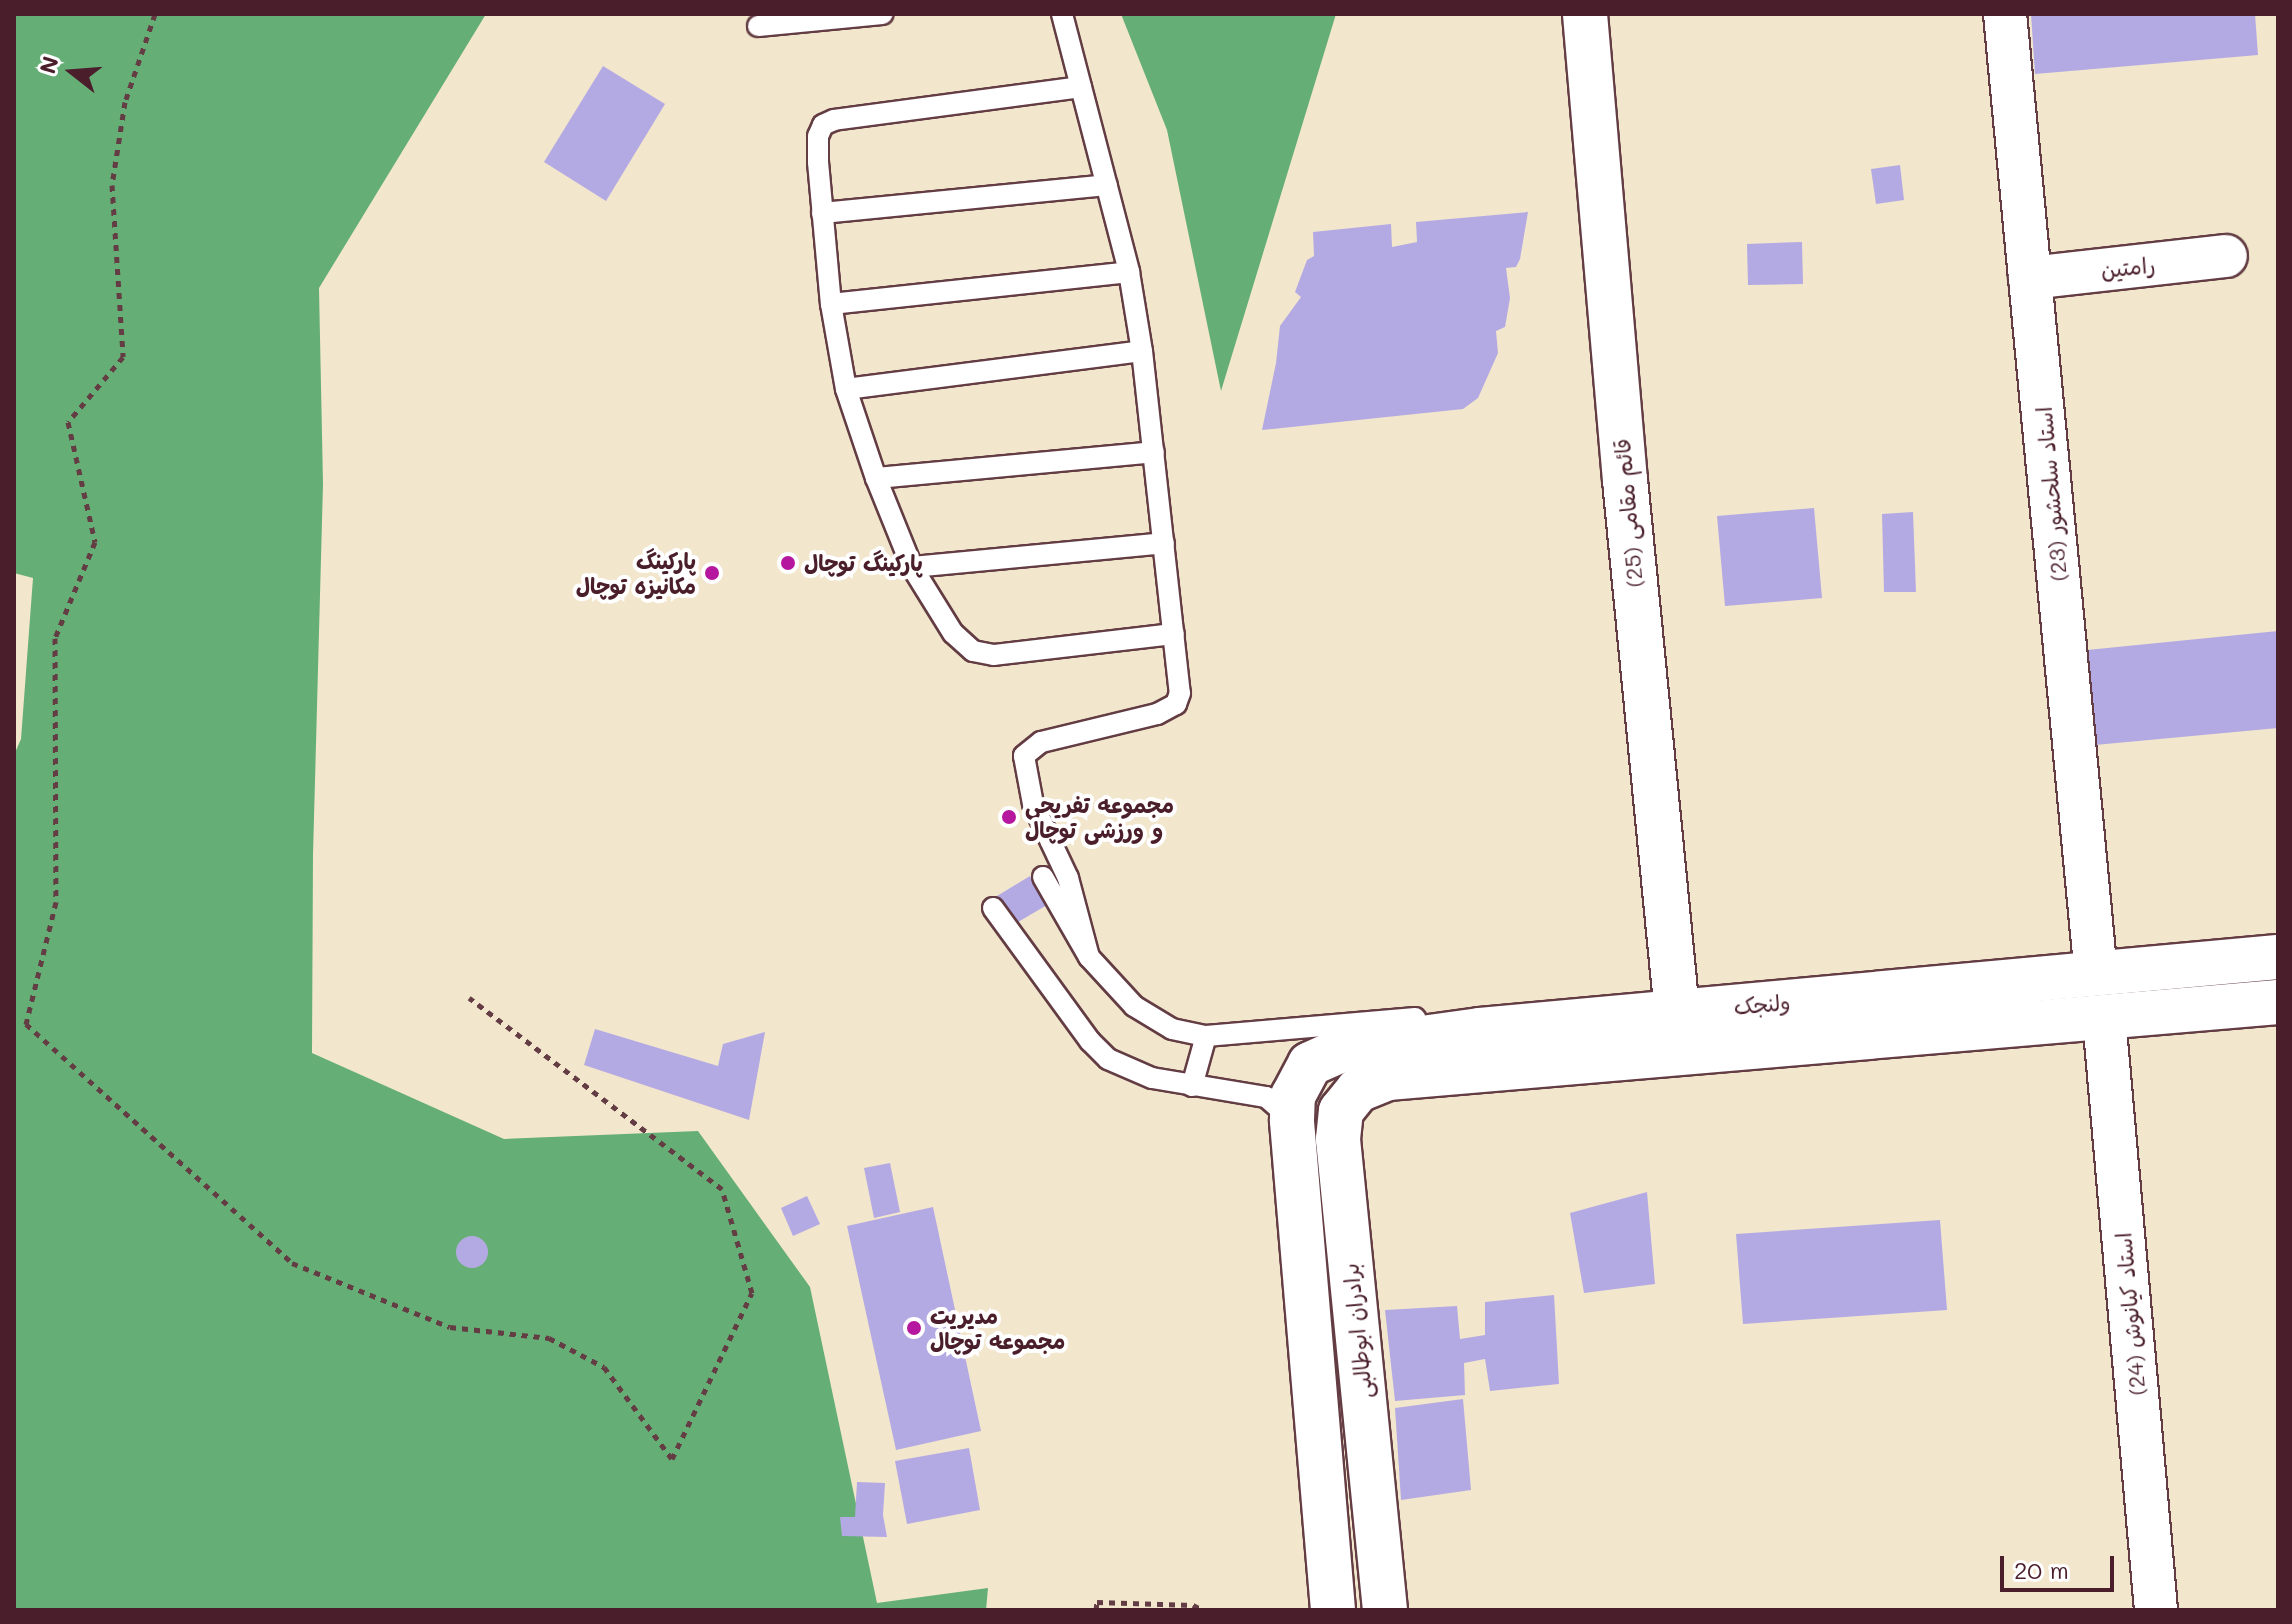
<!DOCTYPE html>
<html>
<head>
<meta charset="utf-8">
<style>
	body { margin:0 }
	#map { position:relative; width:2292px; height:1624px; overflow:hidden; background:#f2e6cd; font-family:Mali,"Playpen Sans Arabic",sans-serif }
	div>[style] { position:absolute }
	.forest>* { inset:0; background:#65af77 }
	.building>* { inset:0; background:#b4aae3 }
	.round { border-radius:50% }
	.path>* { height:5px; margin-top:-2.5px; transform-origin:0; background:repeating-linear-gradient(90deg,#633d43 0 6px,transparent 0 12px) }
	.roads { filter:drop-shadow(2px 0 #633d43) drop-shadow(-2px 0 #633d43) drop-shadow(0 2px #633d43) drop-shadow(0 -2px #633d43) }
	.lane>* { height:20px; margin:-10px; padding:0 10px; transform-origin:10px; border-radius:10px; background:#fff }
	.street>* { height:42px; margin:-21px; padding:0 21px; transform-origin:21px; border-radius:21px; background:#fff }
	.secondary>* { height:44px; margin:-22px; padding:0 22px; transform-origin:22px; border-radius:22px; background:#fff }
	.dots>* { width:22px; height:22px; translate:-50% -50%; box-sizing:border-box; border:4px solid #fff; border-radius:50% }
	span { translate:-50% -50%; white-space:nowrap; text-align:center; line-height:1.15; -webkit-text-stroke:8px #fff; paint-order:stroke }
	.street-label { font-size:22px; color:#4a1f2b }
	.poi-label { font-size:22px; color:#4a1f2b; font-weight:700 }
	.right { translate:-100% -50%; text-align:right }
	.left { translate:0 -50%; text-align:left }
	.frame { position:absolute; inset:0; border:16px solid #4a1f2b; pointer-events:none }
	.north { position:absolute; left:32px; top:32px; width:80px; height:80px; -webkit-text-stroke:6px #fff; paint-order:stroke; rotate:287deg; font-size:22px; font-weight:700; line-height:32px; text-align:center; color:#4a1f2b }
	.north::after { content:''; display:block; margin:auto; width:28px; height:36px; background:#4a1f2b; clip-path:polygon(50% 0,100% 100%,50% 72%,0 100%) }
	.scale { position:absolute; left:2000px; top:1556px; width:114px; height:36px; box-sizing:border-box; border:4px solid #4a1f2b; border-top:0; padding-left:10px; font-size:24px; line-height:28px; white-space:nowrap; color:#4a1f2b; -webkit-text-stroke:6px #fff; paint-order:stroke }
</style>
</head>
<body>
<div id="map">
	<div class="forest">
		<i style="clip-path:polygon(14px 14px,486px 14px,319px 288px,323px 484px,313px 855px,312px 1053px,504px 1139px,698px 1131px,810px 1287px,877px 1603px,988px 1588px,986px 1610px,14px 1610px,14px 755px,21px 739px,33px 578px,14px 573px)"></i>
		<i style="clip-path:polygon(1121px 14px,1336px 14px,1221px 391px,1167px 130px)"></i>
	</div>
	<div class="building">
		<i style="clip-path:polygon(2031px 14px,2255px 14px,2258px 55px,2035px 74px)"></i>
		<i style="clip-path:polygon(603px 66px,665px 104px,606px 201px,544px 162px)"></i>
		<i style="clip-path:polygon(1900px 165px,1904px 200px,1876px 204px,1871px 169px)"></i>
		<i style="clip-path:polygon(1528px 212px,1520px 259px,1516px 267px,1506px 268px,1510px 298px,1505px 327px,1496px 331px,1498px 353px,1478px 398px,1463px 409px,1262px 430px,1276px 363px,1280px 326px,1301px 297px,1295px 292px,1307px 260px,1314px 256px,1313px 232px,1391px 224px,1392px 247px,1417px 242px,1416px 222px)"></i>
		<i style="clip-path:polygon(1802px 242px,1803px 284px,1748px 285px,1747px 244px)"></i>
		<i style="clip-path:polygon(1814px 508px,1822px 598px,1725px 606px,1717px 516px)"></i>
		<i style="clip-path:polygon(1913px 512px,1916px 592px,1884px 592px,1882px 514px)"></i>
		<i style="clip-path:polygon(2278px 631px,2278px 728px,2095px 745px,2087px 650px)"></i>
		<i style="clip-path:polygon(1030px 876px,1047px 905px,1013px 925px,997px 896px)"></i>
		<i style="clip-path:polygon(595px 1029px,718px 1066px,723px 1044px,765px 1032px,749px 1120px,584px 1065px)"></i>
		<i style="clip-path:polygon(890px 1163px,900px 1212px,874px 1218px,864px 1168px)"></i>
		<i style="clip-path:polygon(1647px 1192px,1655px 1284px,1584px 1293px,1570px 1213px)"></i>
		<i style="clip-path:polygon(807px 1196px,820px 1224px,793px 1236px,781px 1208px)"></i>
		<i style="clip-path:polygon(933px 1207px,981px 1431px,896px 1450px,847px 1226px)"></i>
		<i style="clip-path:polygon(1940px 1220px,1947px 1310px,1743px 1324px,1736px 1234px)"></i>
		<i class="round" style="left:456px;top:1236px;width:32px;height:32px"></i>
		<i style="clip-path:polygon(1554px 1295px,1559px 1384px,1490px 1391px,1485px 1359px,1464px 1363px,1465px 1395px,1395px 1401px,1385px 1310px,1457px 1306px,1460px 1339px,1485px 1335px,1485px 1302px)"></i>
		<i style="clip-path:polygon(1463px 1399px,1471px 1490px,1401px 1500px,1395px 1408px)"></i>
		<i style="clip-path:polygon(969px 1448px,980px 1510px,907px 1524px,895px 1461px)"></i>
		<i style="clip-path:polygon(857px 1482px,885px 1483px,883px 1515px,887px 1537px,842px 1536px,840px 1517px,855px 1517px)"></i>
	</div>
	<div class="path">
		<i style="left:155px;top:14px;width:93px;rotate:108.8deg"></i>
		<i style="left:125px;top:102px;width:84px;rotate:98.9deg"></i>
		<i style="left:112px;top:185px;width:172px;rotate:86.3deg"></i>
		<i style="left:123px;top:357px;width:85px;rotate:130.2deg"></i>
		<i style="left:68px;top:422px;width:123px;rotate:77.3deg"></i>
		<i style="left:95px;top:542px;width:104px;rotate:112.6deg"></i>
		<i style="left:55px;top:638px;width:264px;rotate:89.8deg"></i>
		<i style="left:56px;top:902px;width:126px;rotate:103.8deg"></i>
		<i style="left:26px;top:1024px;width:358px;rotate:41.9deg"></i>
		<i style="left:292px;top:1263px;width:170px;rotate:22.1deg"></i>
		<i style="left:450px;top:1327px;width:100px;rotate:6.3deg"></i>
		<i style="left:549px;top:1338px;width:62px;rotate:27.8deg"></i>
		<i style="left:604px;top:1367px;width:114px;rotate:53.5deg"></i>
		<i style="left:672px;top:1459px;width:184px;rotate:-64.3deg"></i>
		<i style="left:752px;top:1293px;width:108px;rotate:-106.1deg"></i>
		<i style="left:722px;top:1189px;width:317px;rotate:-142.9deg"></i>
		<i style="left:1096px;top:1610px;width:8px;rotate:-83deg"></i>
		<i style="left:1097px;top:1602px;width:96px;rotate:1.8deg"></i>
		<i style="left:1193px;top:1605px;width:11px;rotate:27deg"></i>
	</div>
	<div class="roads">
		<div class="lane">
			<i style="left:1062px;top:14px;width:267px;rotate:75.4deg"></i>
			<i style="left:1129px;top:272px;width:80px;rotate:80.7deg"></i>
			<i style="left:1142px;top:351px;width:344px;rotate:83.7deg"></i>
			<i style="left:1180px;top:693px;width:12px;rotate:110deg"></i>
			<i style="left:1176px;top:704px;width:21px;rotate:152deg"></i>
			<i style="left:1157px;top:714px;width:119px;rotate:166.4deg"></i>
			<i style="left:1041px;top:742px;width:22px;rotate:141deg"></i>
			<i style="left:1024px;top:756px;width:49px;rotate:79.4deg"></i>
			<i style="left:1033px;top:804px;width:82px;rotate:64.7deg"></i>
			<i style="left:1068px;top:878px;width:82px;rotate:75.1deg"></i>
			<i style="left:758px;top:26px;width:125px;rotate:-5.5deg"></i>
			<i style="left:1081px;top:87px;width:249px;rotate:172.4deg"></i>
			<i style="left:834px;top:120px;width:12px;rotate:156deg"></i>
			<i style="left:823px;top:125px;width:12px;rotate:114deg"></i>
			<i style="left:818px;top:136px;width:26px;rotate:90deg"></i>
			<i style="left:818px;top:162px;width:143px;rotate:84.8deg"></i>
			<i style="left:831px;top:304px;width:86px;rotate:80deg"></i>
			<i style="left:846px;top:389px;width:94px;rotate:71.4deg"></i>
			<i style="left:876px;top:478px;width:96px;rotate:68deg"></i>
			<i style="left:912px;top:567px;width:78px;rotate:58.2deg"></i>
			<i style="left:953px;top:633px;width:27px;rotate:42deg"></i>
			<i style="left:973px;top:651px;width:21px;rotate:11deg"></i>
			<i style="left:994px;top:655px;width:181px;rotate:-6.7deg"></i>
			<i style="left:822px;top:213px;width:286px;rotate:-5.6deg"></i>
			<i style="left:831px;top:304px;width:300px;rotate:-6.1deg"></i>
			<i style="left:846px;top:389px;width:298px;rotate:-7.3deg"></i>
			<i style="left:876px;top:478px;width:279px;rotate:-5.3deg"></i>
			<i style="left:912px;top:567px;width:253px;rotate:-5.4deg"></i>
			<i style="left:1043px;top:877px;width:92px;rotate:60.1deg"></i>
			<i style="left:1089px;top:957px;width:67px;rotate:47.4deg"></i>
			<i style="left:1134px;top:1006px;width:44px;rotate:31.2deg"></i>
			<i style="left:1172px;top:1029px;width:35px;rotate:12deg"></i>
			<i style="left:1206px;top:1036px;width:210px;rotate:-4.9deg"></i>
			<i style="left:993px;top:908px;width:165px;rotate:53.9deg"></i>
			<i style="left:1090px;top:1041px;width:25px;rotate:45deg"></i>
			<i style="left:1108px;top:1059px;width:48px;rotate:23.4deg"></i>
			<i style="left:1152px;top:1078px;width:116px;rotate:9.5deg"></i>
			<i style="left:1266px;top:1097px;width:30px;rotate:41deg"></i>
			<i style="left:1192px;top:1086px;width:52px;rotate:-74.4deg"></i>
		</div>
		<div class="street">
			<i style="left:2005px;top:14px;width:964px;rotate:84.59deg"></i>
			<i style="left:2030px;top:278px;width:197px;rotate:-6.4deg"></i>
			<i style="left:2104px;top:1018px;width:594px;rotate:84.98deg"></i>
		</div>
		<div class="secondary">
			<i style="left:1585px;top:14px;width:468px;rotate:85.1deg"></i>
			<i style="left:1625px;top:480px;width:535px;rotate:84.42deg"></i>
			<i style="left:1333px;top:1610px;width:492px;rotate:-94.8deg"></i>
			<i style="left:1292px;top:1120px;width:24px;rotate:-88deg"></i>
			<i style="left:1293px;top:1096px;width:36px;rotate:-62deg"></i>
			<i style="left:1310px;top:1064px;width:36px;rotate:-24deg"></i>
			<i style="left:1343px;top:1049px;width:138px;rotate:-7.9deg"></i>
			<i style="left:1480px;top:1030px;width:801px;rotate:-5.23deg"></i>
			<i style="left:1385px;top:1610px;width:473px;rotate:-95.7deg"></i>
			<i style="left:1338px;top:1139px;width:28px;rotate:-84deg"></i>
			<i style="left:1341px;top:1111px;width:27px;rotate:-51deg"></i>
			<i style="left:1358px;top:1090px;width:32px;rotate:-22deg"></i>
			<i style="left:1388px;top:1078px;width:893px;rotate:-4.88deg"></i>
		</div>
	</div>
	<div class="dots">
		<i style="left:788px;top:563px;background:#b5179e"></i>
		<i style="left:712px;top:573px;background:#b5179e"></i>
		<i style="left:1009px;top:817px;background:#b5179e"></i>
		<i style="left:914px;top:1328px;background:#b5179e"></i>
	</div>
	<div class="street-label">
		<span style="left:2128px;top:267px;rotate:-6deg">رامتین</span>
		<span style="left:2051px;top:494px;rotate:-95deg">استاد سلحشور (23)</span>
		<span style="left:1628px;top:513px;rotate:-95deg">قائم مقامی (25)</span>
		<span style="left:1762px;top:1004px;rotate:-5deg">ولنجک</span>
		<span style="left:2130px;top:1314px;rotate:-95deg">استاد کیانوش (24)</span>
		<span style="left:1357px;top:1331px;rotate:-96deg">برادران ابوطالبی</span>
	</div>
	<div class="poi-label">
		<span class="right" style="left:696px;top:573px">پارکینگ<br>مکانیزه توچال</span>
		<span class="left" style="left:804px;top:563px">پارکینگ توچال</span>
		<span class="left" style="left:1025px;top:817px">مجموعه تفریحی<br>و ورزشی توچال</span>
		<span class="left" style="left:930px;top:1328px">مدیریت<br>مجموعه توچال</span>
	</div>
	<div class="frame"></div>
	<div class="north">N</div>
	<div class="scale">20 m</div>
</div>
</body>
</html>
